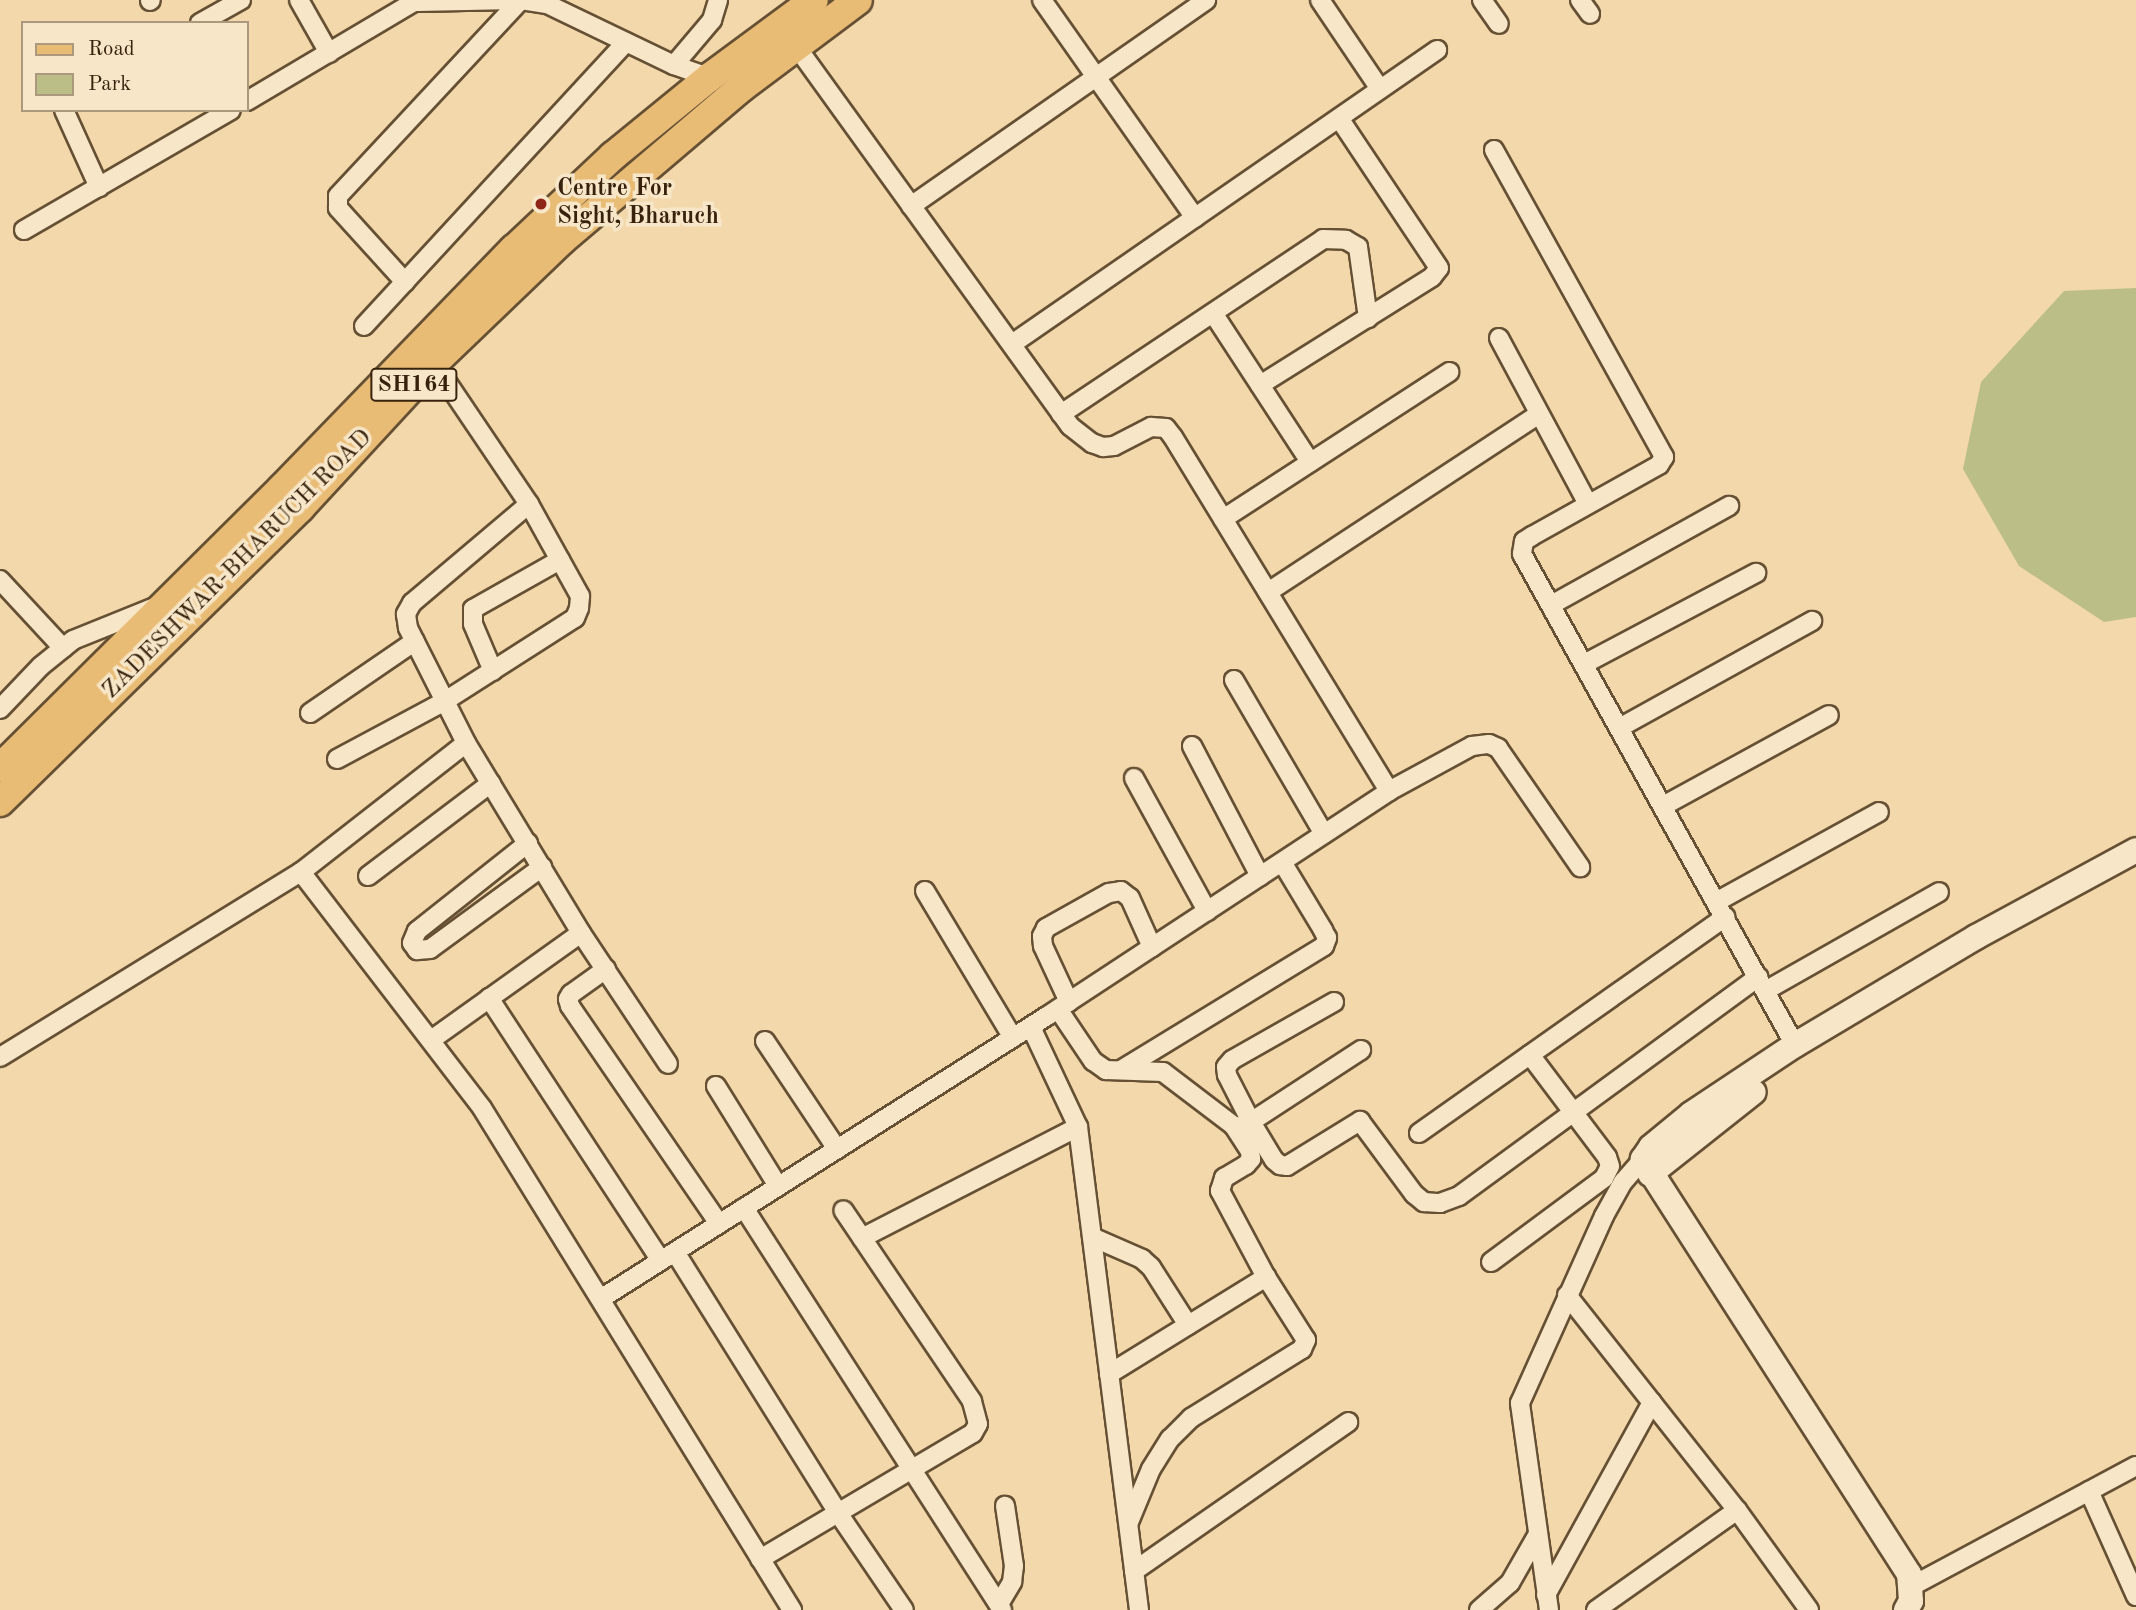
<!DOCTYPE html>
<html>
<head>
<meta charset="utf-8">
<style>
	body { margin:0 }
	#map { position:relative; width:2136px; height:1610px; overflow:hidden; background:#f2d8ab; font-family:"Old Standard TT",serif }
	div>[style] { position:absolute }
	.green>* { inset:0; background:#bcbe88 }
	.roads { filter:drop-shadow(2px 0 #665034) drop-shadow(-2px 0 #665034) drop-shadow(0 2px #665034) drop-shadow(0 -2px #665034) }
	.minor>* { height:18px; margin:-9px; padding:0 9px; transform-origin:9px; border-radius:9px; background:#f7e6c8 }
	.secondary>* { height:24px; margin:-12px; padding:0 12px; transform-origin:12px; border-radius:12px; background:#f7e6c8 }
	.primary>* { height:28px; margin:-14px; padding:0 14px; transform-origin:14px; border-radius:14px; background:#e9bc76 }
	.dots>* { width:19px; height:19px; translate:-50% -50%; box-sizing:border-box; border:4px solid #f7e6c8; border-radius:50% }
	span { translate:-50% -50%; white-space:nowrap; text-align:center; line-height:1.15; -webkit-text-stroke:7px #f7e6c8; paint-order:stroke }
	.shield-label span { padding:2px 5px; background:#f7e6c8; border:2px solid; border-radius:5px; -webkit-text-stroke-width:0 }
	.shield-label { font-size:23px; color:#38220d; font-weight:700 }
	.poi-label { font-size:24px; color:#38220d; font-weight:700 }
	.left { translate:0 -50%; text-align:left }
	.street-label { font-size:24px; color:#38220d }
	.legend { position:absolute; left:21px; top:21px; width:228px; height:91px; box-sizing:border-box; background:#f7e6c8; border:2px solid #ab987d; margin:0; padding:9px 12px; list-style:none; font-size:21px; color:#38220d }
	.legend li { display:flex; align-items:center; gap:14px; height:35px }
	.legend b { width:35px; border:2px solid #ab987d }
</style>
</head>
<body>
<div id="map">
	<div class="green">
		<i style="clip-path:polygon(2136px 288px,2136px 617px,2104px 622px,2019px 566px,1963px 469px,1981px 382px,2064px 291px)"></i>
	</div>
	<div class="roads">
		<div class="minor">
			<i style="left:299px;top:0;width:61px;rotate:60.5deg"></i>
			<i style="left:521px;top:0;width:26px;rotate:9deg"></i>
			<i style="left:547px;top:4px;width:141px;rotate:25.7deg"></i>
			<i style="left:674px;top:65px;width:42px;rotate:19.3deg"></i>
			<i style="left:1042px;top:0;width:266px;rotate:54.9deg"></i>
			<i style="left:1320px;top:0;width:107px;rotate:56deg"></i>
			<i style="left:1482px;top:0;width:29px;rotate:55deg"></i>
			<i style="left:1580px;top:0;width:17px;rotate:54deg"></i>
			<i style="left:150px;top:1px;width:1px;rotate:-45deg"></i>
			<i style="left:200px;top:23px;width:47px;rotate:-29.3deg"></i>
			<i style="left:796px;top:46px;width:468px;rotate:54.2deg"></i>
			<i style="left:1070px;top:426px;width:28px;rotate:38deg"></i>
			<i style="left:1092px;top:443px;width:12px;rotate:20deg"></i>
			<i style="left:1103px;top:447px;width:11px;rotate:-5deg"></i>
			<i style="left:1114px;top:446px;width:42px;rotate:-27.2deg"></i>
			<i style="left:1151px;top:427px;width:15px;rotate:4deg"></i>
			<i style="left:1166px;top:428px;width:11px;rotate:52deg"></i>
			<i style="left:1173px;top:437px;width:415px;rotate:58.6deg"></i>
			<i style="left:674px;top:65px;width:59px;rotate:-49.8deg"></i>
			<i style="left:712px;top:20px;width:21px;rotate:-73deg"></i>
			<i style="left:247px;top:101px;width:194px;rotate:-30.7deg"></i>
			<i style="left:414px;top:2px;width:104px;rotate:-1.1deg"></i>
			<i style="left:64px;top:110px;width:85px;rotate:65.6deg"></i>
			<i style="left:1494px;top:150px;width:351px;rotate:61deg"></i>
			<i style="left:1664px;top:457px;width:9px;rotate:122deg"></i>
			<i style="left:1659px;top:465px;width:145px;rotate:150.8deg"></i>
			<i style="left:1532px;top:536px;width:9px;rotate:148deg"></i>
			<i style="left:1524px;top:541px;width:13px;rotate:99deg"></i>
			<i style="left:1522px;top:554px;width:562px;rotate:60.93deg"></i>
			<i style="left:911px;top:206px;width:360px;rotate:-34.9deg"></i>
			<i style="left:24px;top:230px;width:239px;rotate:-30.1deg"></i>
			<i style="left:405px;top:282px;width:100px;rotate:-132.2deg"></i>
			<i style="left:338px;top:208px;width:12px;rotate:-90deg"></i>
			<i style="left:338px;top:196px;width:268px;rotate:-47deg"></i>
			<i style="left:1213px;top:313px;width:178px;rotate:56.9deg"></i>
			<i style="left:364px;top:326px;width:386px;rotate:-47.3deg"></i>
			<i style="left:1499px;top:338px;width:188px;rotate:61.8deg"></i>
			<i style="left:1012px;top:344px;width:517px;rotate:-34.67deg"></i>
			<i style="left:1260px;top:385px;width:203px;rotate:-32.1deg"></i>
			<i style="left:1432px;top:277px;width:11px;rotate:-52deg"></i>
			<i style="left:1439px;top:268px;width:180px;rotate:-123.7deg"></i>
			<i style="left:1061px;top:414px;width:315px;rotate:-33.7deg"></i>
			<i style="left:1323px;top:239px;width:23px;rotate:2deg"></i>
			<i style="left:1346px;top:240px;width:14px;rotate:30deg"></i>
			<i style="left:1358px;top:247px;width:72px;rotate:82deg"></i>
			<i style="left:529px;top:504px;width:153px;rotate:139.8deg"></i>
			<i style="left:412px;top:603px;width:13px;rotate:119deg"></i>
			<i style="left:406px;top:614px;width:14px;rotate:82deg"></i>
			<i style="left:408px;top:628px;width:129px;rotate:63.2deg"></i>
			<i style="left:466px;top:743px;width:222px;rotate:58.8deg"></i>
			<i style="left:581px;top:933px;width:157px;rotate:56.4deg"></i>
			<i style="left:1223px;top:519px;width:270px;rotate:-33deg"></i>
			<i style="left:0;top:580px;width:93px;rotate:47.2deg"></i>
			<i style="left:1268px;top:592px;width:324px;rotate:-33.3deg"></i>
			<i style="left:1551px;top:605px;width:204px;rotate:-29.1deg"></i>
			<i style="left:1584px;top:664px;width:195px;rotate:-27.9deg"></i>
			<i style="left:493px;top:671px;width:51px;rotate:-113.1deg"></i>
			<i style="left:473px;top:624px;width:15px;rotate:-90deg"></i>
			<i style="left:473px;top:609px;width:100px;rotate:-29.4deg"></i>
			<i style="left:1234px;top:680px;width:178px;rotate:59.7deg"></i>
			<i style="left:0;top:709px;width:59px;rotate:-46.4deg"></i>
			<i style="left:41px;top:666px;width:41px;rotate:-39.1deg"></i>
			<i style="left:73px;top:640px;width:88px;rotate:-21.9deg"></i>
			<i style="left:310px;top:713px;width:127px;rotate:-34.4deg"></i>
			<i style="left:1619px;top:728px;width:221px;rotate:-29deg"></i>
			<i style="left:1192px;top:746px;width:147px;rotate:62.4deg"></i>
			<i style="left:337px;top:759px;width:123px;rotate:-28.2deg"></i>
			<i style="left:445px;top:701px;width:154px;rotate:-32.6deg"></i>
			<i style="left:575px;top:618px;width:11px;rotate:-68deg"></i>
			<i style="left:579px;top:608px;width:12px;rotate:-85deg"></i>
			<i style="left:580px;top:596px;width:105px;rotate:-119deg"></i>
			<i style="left:529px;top:504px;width:170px;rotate:-124deg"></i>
			<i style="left:1134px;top:778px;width:152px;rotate:61.2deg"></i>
			<i style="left:1663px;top:806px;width:189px;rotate:-28.7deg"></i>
			<i style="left:528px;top:843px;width:142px;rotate:141.6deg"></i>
			<i style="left:417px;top:931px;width:13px;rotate:113deg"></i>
			<i style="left:412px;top:943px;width:9px;rotate:54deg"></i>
			<i style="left:417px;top:950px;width:13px;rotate:-4deg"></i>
			<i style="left:430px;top:949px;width:139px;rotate:-36.2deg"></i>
			<i style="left:301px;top:872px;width:297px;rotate:52.5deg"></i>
			<i style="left:482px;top:1108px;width:590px;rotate:58.3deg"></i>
			<i style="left:368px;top:876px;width:154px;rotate:-37.1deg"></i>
			<i style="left:925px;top:891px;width:171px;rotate:59.1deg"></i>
			<i style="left:1716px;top:902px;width:186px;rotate:-28.9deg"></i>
			<i style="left:606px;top:969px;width:43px;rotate:144.5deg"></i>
			<i style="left:571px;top:994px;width:6px;rotate:121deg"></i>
			<i style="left:568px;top:999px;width:7px;rotate:74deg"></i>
			<i style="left:570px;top:1006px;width:264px;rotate:55.6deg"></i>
			<i style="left:1765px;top:991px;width:200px;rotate:-29.6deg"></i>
			<i style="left:489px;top:998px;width:314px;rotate:56.8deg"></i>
			<i style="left:1069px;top:1002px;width:62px;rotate:-114.9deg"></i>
			<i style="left:1043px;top:946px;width:10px;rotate:-96deg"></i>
			<i style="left:1042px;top:936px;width:9px;rotate:-63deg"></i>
			<i style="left:1046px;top:928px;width:72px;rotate:-29.1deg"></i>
			<i style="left:1109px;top:893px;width:12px;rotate:-9deg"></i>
			<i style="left:1121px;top:891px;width:11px;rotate:38deg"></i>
			<i style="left:1130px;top:898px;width:54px;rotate:65.8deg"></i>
			<i style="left:1334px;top:1002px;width:117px;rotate:150.4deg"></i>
			<i style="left:1232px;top:1060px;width:9px;rotate:131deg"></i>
			<i style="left:1226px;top:1067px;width:8px;rotate:83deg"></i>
			<i style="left:1227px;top:1075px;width:53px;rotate:62.9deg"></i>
			<i style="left:1251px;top:1122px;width:44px;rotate:58.8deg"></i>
			<i style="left:1274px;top:1160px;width:8px;rotate:40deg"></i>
			<i style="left:1280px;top:1165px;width:7px;rotate:8deg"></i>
			<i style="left:1287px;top:1166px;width:86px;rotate:-31.7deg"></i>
			<i style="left:1360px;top:1121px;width:91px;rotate:53.5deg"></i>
			<i style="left:1414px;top:1194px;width:13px;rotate:39deg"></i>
			<i style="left:1424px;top:1202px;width:16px;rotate:4deg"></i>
			<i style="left:1440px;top:1203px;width:20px;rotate:-20deg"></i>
			<i style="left:1459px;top:1196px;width:371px;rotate:-36.2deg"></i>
			<i style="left:1058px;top:1009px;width:63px;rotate:56.1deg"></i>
			<i style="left:1093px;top:1061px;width:16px;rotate:35deg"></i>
			<i style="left:1106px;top:1070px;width:57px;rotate:2deg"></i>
			<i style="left:1163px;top:1072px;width:89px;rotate:37.3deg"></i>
			<i style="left:1234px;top:1126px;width:9px;rotate:6deg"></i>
			<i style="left:1243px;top:1127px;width:141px;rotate:-33.1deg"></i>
			<i style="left:1031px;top:1027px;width:110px;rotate:64.8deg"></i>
			<i style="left:1078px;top:1127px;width:487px;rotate:82.8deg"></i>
			<i style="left:431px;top:1040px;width:184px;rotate:-35.5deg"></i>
			<i style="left:765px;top:1041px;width:130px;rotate:56.3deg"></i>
			<i style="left:0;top:1057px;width:353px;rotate:-31.6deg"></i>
			<i style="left:301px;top:872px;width:209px;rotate:-38deg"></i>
			<i style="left:1121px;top:1070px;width:238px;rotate:-31.4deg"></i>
			<i style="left:1324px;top:946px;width:9px;rotate:-69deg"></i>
			<i style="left:1327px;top:938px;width:9px;rotate:-117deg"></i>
			<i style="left:1323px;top:930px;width:79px;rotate:-121.1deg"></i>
			<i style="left:716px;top:1086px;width:118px;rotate:58.2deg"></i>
			<i style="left:1419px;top:1133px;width:375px;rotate:-35.2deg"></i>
			<i style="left:744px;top:1208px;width:478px;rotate:57.3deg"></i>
			<i style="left:1092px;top:1237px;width:55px;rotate:23.7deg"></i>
			<i style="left:1142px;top:1259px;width:12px;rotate:42deg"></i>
			<i style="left:1151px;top:1267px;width:69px;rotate:57.5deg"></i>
			<i style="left:862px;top:1238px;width:243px;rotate:-27.2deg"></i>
			<i style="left:675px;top:1252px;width:308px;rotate:58deg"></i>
			<i style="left:838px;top:1513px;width:117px;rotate:55.8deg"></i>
			<i style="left:1491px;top:1262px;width:141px;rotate:-36.6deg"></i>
			<i style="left:1604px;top:1178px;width:13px;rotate:-63deg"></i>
			<i style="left:1610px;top:1166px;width:9px;rotate:-108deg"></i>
			<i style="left:1607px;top:1157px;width:128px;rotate:-127deg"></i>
			<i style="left:1567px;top:1295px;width:274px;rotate:51.7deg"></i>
			<i style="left:1737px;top:1510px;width:123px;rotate:54.2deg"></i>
			<i style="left:602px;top:1298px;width:527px;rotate:-32.36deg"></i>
			<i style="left:1047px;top:1016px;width:409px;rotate:-33.3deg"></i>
			<i style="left:1389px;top:791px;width:94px;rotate:-28.5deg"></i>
			<i style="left:1472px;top:746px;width:17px;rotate:-7deg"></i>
			<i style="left:1489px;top:744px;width:10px;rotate:24deg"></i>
			<i style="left:1498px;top:748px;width:145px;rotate:55.4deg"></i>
			<i style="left:1109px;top:1374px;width:185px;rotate:-31.7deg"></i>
			<i style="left:2089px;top:1491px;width:115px;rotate:65.9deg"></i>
			<i style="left:1129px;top:1522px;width:57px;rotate:-67.5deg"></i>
			<i style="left:1151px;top:1469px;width:36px;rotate:-58deg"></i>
			<i style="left:1170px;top:1439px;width:30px;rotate:-45deg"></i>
			<i style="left:1191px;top:1418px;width:131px;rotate:-31.9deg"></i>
			<i style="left:1302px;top:1349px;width:10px;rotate:-66deg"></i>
			<i style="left:1306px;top:1340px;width:75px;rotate:-122.4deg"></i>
			<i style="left:1266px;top:1277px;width:98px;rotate:-118.1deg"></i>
			<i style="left:1220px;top:1191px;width:14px;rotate:-73deg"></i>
			<i style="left:1224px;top:1178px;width:26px;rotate:-31deg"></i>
			<i style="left:1246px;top:1165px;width:8px;rotate:-50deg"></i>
			<i style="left:1251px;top:1159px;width:8px;rotate:-97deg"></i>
			<i style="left:1250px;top:1151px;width:30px;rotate:-123deg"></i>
			<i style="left:760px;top:1559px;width:247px;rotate:-30.6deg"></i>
			<i style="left:973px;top:1433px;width:10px;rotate:-61deg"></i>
			<i style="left:978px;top:1424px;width:24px;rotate:-105deg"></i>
			<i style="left:972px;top:1401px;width:230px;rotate:-124deg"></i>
			<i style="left:1134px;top:1571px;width:261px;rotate:-34.8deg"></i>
			<i style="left:1912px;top:1586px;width:254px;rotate:-28.2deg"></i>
			<i style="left:1546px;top:1595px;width:220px;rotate:-61.2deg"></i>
			<i style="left:999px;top:1604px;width:26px;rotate:-59deg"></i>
			<i style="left:1012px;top:1582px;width:16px;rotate:-83deg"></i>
			<i style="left:1014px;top:1566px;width:61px;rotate:-98.5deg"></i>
			<i style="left:1479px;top:1610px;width:41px;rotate:-41.1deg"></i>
			<i style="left:1510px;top:1583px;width:56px;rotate:-60.3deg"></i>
			<i style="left:1549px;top:1610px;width:209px;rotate:-98deg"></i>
			<i style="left:1520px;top:1403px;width:205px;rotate:-65.8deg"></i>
			<i style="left:1604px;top:1216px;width:39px;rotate:-61deg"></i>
			<i style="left:1623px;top:1182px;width:30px;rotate:-49deg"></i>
			<i style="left:1596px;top:1610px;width:173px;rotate:-35.3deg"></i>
		</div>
		<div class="secondary">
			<i style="left:1650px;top:1174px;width:132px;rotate:-38.3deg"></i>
			<i style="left:1906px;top:1610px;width:10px;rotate:-61deg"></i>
			<i style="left:1911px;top:1601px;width:27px;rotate:-94deg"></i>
			<i style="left:1909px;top:1574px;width:493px;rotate:-122.7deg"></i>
			<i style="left:1643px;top:1159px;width:14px;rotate:-56deg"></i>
			<i style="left:1651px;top:1147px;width:52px;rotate:-39.5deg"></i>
			<i style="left:1691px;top:1114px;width:125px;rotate:-33.6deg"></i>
			<i style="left:1795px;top:1045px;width:211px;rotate:-30.8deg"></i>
			<i style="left:1976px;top:937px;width:182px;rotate:-28.5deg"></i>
		</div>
		<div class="primary">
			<i style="left:0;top:768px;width:397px;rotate:-44.8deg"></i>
			<i style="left:282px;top:488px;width:333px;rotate:-45.9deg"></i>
			<i style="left:514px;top:249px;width:136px;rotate:-43.2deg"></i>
			<i style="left:613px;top:156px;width:125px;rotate:-39.2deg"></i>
			<i style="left:710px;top:77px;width:129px;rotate:-36.5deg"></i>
			<i style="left:0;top:802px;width:420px;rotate:-44.4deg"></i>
			<i style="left:300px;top:508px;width:197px;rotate:-47.3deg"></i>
			<i style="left:434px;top:363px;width:176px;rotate:-43.8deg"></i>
			<i style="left:561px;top:241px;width:236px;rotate:-40.4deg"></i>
			<i style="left:741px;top:88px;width:146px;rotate:-36.9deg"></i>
		</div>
	</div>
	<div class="dots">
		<i style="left:541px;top:204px;background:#8f2418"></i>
	</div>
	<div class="shield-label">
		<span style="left:414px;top:385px">SH164</span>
	</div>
	<div class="poi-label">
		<span class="left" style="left:557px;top:204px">Centre For<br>Sight, Bharuch</span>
	</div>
	<div class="street-label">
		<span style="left:238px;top:565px;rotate:-45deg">ZADESHWAR-BHARUCH ROAD</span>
	</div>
	<ul class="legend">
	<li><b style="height:9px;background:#e9bc76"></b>Road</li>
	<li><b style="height:19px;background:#bcbe88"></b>Park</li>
	</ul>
</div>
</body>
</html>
